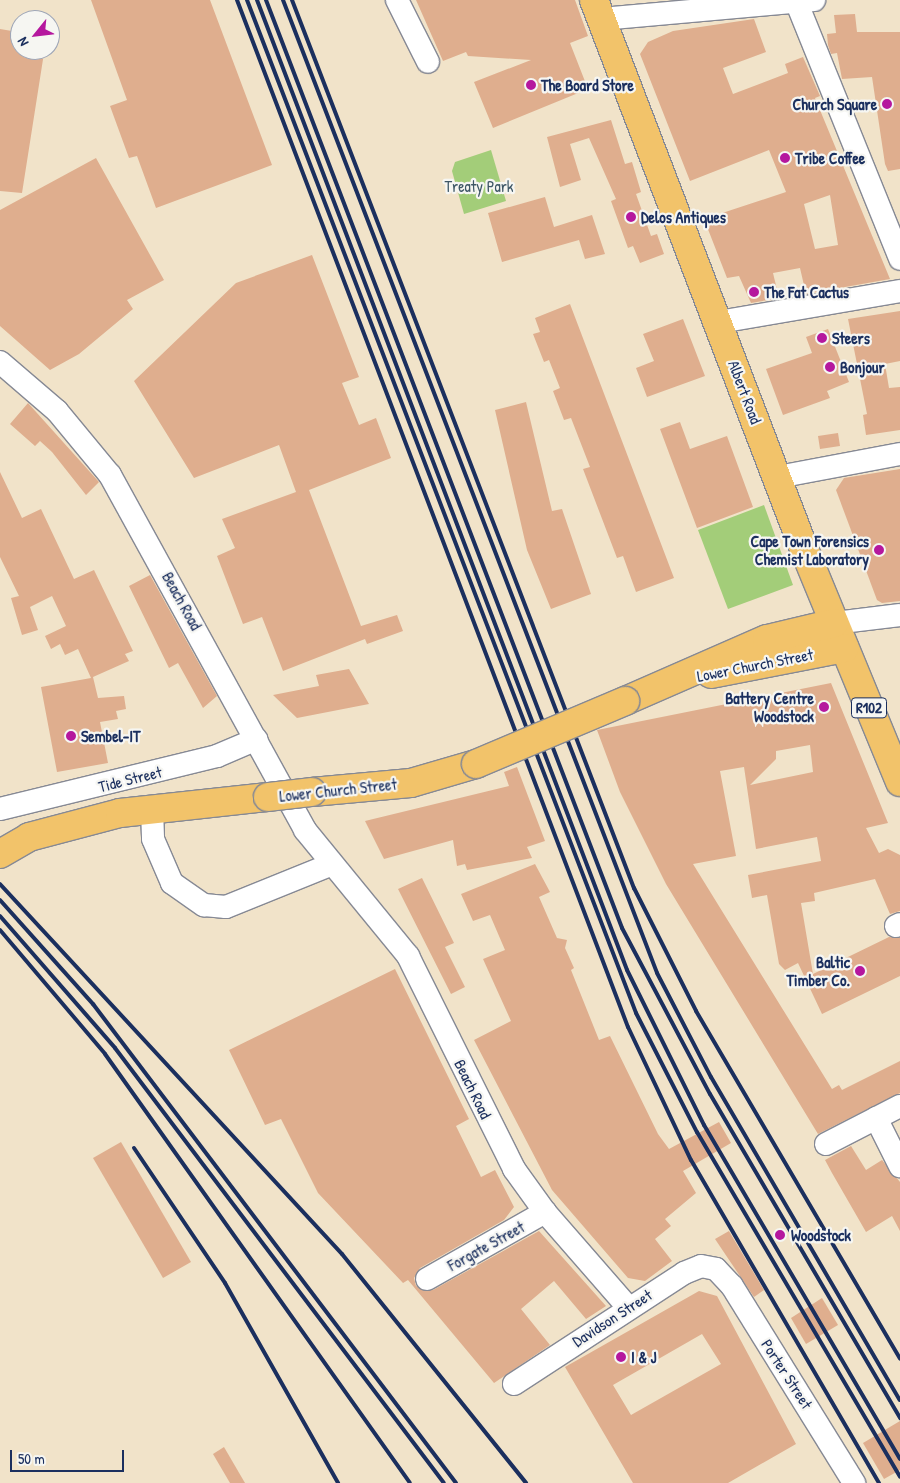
<!DOCTYPE html>
<html>
<head>
<meta charset="utf-8">
<style>
	body { margin:0 }
	#map { position:relative; width:900px; height:1483px; overflow:hidden; background:#f1e3c9; font-family:"Patrick Hand",sans-serif }
	div>[style] { position:absolute }
	.green>* { inset:0; background:#a3cd79 }
	.building>* { inset:0; background:#dfae8e }
	.roads { filter:drop-shadow(1px 0 #868994) drop-shadow(-1px 0 #868994) drop-shadow(0 1px #868994) drop-shadow(0 -1px #868994) }
	.minor>* { height:22px; margin:-11px; padding:0 11px; transform-origin:11px; border-radius:11px; background:#fff }
	.major>* { height:28px; margin:-14px; padding:0 14px; transform-origin:14px; border-radius:14px; background:#f2c36a }
	.rail>* { height:4px; margin:-2px; padding:0 2px; transform-origin:2px; border-radius:2px; background:#1b2f5e }
	.bridges { filter:drop-shadow(1px 0 #868994) drop-shadow(-1px 0 #868994) drop-shadow(0 1px #868994) drop-shadow(0 -1px #868994) }
	.major-bridge>* { height:28px; margin:-14px; padding:0 14px; transform-origin:14px; border-radius:14px; background:#f2c36a }
	.dots>* { width:14px; height:14px; translate:-50% -50%; box-sizing:border-box; border:2px solid #f6f6f2; border-radius:50% }
	span { translate:-50% -50%; white-space:nowrap; text-align:center; line-height:1.15; -webkit-text-stroke:4.5px #f6f6f2; paint-order:stroke }
	.shield-label span { padding:1px 4px; background:#f6f6f2; border:1px solid; border-radius:4px; -webkit-text-stroke-width:0 }
	.shield-label { font-size:15px; color:#1b2f5e; font-weight:700 }
	.poi-label { font-size:16px; color:#1b2f5e; font-weight:700 }
	.left { translate:0 -50%; text-align:left }
	.right { translate:-100% -50%; text-align:right }
	.park-label { font-size:16px; color:#3d5665 }
	.street-label { font-size:16px; color:#1b2f5e }
	.north { position:absolute; left:10px; top:10px; width:50px; height:50px; box-sizing:border-box; background:#f6f6f2; border:1px solid #9ea6b7; border-radius:50%; rotate:241deg; font-size:14px; font-weight:700; line-height:20px; text-align:center; color:#1b2f5e }
	.north::after { content:''; display:block; margin:auto; width:18px; height:22px; background:#b5179e; clip-path:polygon(50% 0,100% 100%,50% 72%,0 100%) }
	.scale { position:absolute; left:10px; top:1450px; width:114px; height:22px; box-sizing:border-box; border:2px solid #1b2f5e; border-top:0; padding-left:6px; font-size:15px; line-height:18px; white-space:nowrap; color:#1b2f5e; -webkit-text-stroke:4px #f6f6f2; paint-order:stroke }
</style>
</head>
<body>
<div id="map">
	<div class="green">
		<i style="clip-path:polygon(491px 150px,506px 201px,464px 214px,452px 171px,455px 162px)"></i>
		<i style="clip-path:polygon(764px 505px,793px 585px,728px 609px,698px 530px)"></i>
	</div>
	<div class="building">
		<i style="clip-path:polygon(91px 0,210px 0,272px 165px,156px 208px,137px 156px,129px 158px,110px 106px,127px 100px)"></i>
		<i style="clip-path:polygon(416px 0,575px 0,588px 36px,570px 43px,588px 89px,493px 128px,474px 82px,531px 60px,468px 56px,466px 52px,443px 61px)"></i>
		<i style="clip-path:polygon(855px 14px,857px 32px,900px 32px,900px 169px,888px 171px,885px 164px,872px 77px,842px 79px,837px 53px,831px 54px,828px 45px,827px 34px,836px 33px,834px 15px)"></i>
		<i style="clip-path:polygon(evenodd,754px 19px,766px 52px,723px 68px,733px 94px,788px 73px,785px 64px,803px 57px,820px 96px,815px 98px,890px 279px,806px 294px,800px 268px,773px 273px,779px 298px,751px 303px,739px 276px,727px 278px,704px 219px,786px 192px,769px 150px,690px 181px,640px 54px,648px 42px,673px 31px,754px 19px,830px 195px,838px 245px,815px 249px,804px 204px,830px 195px)"></i>
		<i style="clip-path:polygon(0 29px,18px 32px,15px 48px,44px 53px,22px 193px,0 191px)"></i>
		<i style="clip-path:polygon(611px 120px,625px 164px,632px 162px,641px 192px,636px 194px,651px 236px,657px 234px,664px 254px,640px 263px,633px 246px,628px 248px,611px 201px,616px 199px,589px 138px,570px 144px,581px 180px,560px 187px,547px 137px)"></i>
		<i style="clip-path:polygon(96px 158px,164px 280px,127px 300px,133px 309px,79px 354px,50px 370px,0 326px,0 210px)"></i>
		<i style="clip-path:polygon(545px 197px,554px 227px,592px 215px,605px 254px,585px 259px,579px 240px,502px 262px,488px 213px)"></i>
		<i style="clip-path:polygon(312px 255px,359px 377px,342px 383px,359px 425px,376px 418px,391px 458px,309px 490px,361px 626px,397px 615px,403px 631px,367px 644px,365px 639px,283px 671px,262px 617px,243px 624px,217px 556px,235px 548px,222px 519px,296px 492px,279px 445px,194px 478px,134px 381px,236px 283px)"></i>
		<i style="clip-path:polygon(570px 304px,674px 578px,636px 592px,623px 556px,617px 558px,583px 469px,590px 467px,571px 418px,564px 420px,553px 391px,560px 388px,549px 360px,544px 362px,533px 334px,540px 332px,535px 318px)"></i>
		<i style="clip-path:polygon(900px 311px,900px 361px,885px 364px,889px 388px,900px 387px,900px 430px,866px 435px,863px 415px,867px 414px,848px 319px)"></i>
		<i style="clip-path:polygon(683px 319px,705px 376px,647px 397px,636px 368px,654px 361px,643px 334px)"></i>
		<i style="clip-path:polygon(828px 329px,849px 382px,827px 391px,830px 398px,783px 415px,766px 369px,812px 353px,806px 337px)"></i>
		<i style="clip-path:polygon(526px 402px,552px 511px,562px 509px,591px 594px,551px 609px,527px 550px,495px 410px)"></i>
		<i style="clip-path:polygon(28px 403px,99px 482px,86px 495px,52px 452px,40px 441px,35px 446px,10px 424px)"></i>
		<i style="clip-path:polygon(680px 422px,690px 449px,727px 436px,753px 507px,697px 528px,660px 429px)"></i>
		<i style="clip-path:polygon(838px 433px,840px 446px,820px 449px,818px 436px)"></i>
		<i style="clip-path:polygon(900px 469px,900px 601px,882px 603px,877px 600px,836px 490px,844px 478px)"></i>
		<i style="clip-path:polygon(0 472px,22px 518px,41px 509px,74px 579px,94px 570px,133px 651px,125px 654px,129px 661px,93px 677px,98px 698px,124px 696px,126px 709px,116px 711px,118px 719px,100px 722px,108px 763px,57px 772px,41px 687px,91px 678px,78px 649px,65px 655px,60px 644px,51px 649px,45px 636px,66px 626px,52px 596px,30px 607px,38px 630px,22px 635px,11px 598px,19px 596px,0 557px)"></i>
		<i style="clip-path:polygon(150px 575px,217px 696px,203px 708px,178px 663px,169px 668px,129px 586px)"></i>
		<i style="clip-path:polygon(349px 669px,369px 704px,297px 718px,273px 695px,319px 686px,316px 675px)"></i>
		<i style="clip-path:polygon(evenodd,831px 683px,888px 823px,866px 828px,879px 853px,888px 849px,900px 855px,900px 911px,890px 914px,875px 879px,814px 893px,815px 901px,801px 903px,813px 974px,889px 937px,900px 938px,900px 976px,822px 1014px,798px 963px,785px 970px,779px 964px,767px 895px,752px 898px,748px 875px,821px 861px,817px 837px,756px 849px,744px 767px,720px 771px,736px 856px,693px 864px,832px 1089px,839px 1085px,842px 1090px,900px 1061px,900px 1093px,818px 1134px,666px 884px,620px 792px,597px 730px,831px 683px,810px 745px,813px 772px,750px 785px,776px 759px,776px 751px,810px 745px)"></i>
		<i style="clip-path:polygon(517px 767px,545px 841px,527px 847px,532px 858px,467px 870px,465px 864px,457px 866px,453px 840px,384px 859px,365px 821px,509px 786px,504px 772px)"></i>
		<i style="clip-path:polygon(535px 864px,550px 892px,539px 897px,557px 938px,567px 940px,565px 948px,574px 968px,571px 970px,599px 1040px,610px 1036px,658px 1134px,669px 1149px,719px 1122px,731px 1143px,683px 1171px,696px 1193px,665px 1219px,671px 1226px,655px 1239px,672px 1261px,645px 1281px,628px 1278px,552px 1190px,474px 1040px,511px 1021px,483px 959px,505px 950px,490px 915px,473px 921px,461px 894px)"></i>
		<i style="clip-path:polygon(422px 878px,454px 943px,445px 947px,465px 987px,451px 994px,398px 889px)"></i>
		<i style="clip-path:polygon(395px 969px,469px 1119px,456px 1126px,481px 1177px,495px 1170px,514px 1207px,504px 1220px,420px 1268px,414px 1278px,416px 1286px,433px 1290px,539px 1231px,606px 1306px,586px 1319px,554px 1281px,521px 1309px,550px 1345px,494px 1383px,408px 1280px,403px 1283px,318px 1193px,281px 1119px,265px 1125px,229px 1050px)"></i>
		<i style="clip-path:polygon(121px 1142px,191px 1262px,163px 1278px,93px 1158px)"></i>
		<i style="clip-path:polygon(851px 1146px,866px 1170px,882px 1160px,900px 1182px,900px 1231px,892px 1216px,866px 1232px,832px 1173px,825px 1160px)"></i>
		<i style="clip-path:polygon(729px 1231px,764px 1290px,754px 1297px,715px 1239px)"></i>
		<i style="clip-path:polygon(evenodd,699px 1291px,717px 1296px,796px 1444px,728px 1483px,633px 1483px,565px 1367px,699px 1291px,702px 1334px,721px 1364px,631px 1415px,613px 1385px,702px 1334px)"></i>
		<i style="clip-path:polygon(822px 1298px,838px 1325px,806px 1344px,791px 1318px)"></i>
		<i style="clip-path:polygon(900px 1421px,900px 1470px,884px 1479px,863px 1443px)"></i>
		<i style="clip-path:polygon(224px 1447px,245px 1483px,230px 1483px,213px 1454px)"></i>
	</div>
	<div class="roads">
		<div class="minor">
			<i style="left:397px;top:0;width:69px;rotate:63.4deg"></i>
			<i style="left:796px;top:1px;width:278px;rotate:68deg"></i>
			<i style="left:601px;top:19px;width:214px;rotate:-5.1deg"></i>
			<i style="left:719px;top:322px;width:184px;rotate:-9.7deg"></i>
			<i style="left:0;top:362px;width:75px;rotate:40.7deg"></i>
			<i style="left:57px;top:411px;width:83px;rotate:50.4deg"></i>
			<i style="left:110px;top:475px;width:405px;rotate:61.2deg"></i>
			<i style="left:305px;top:830px;width:163px;rotate:50.7deg"></i>
			<i style="left:408px;top:956px;width:238px;rotate:63.5deg"></i>
			<i style="left:514px;top:1169px;width:53px;rotate:54.2deg"></i>
			<i style="left:545px;top:1212px;width:125px;rotate:48.9deg"></i>
			<i style="left:778px;top:477px;width:124px;rotate:-10.7deg"></i>
			<i style="left:834px;top:623px;width:66px;rotate:-6.9deg"></i>
			<i style="left:0;top:809px;width:223px;rotate:-13.7deg"></i>
			<i style="left:217px;top:756px;width:43px;rotate:-23deg"></i>
			<i style="left:152px;top:809px;width:30px;rotate:88deg"></i>
			<i style="left:153px;top:839px;width:48px;rotate:66.6deg"></i>
			<i style="left:172px;top:883px;width:39px;rotate:35deg"></i>
			<i style="left:204px;top:905px;width:22px;rotate:5deg"></i>
			<i style="left:226px;top:907px;width:112px;rotate:-22deg"></i>
			<i style="left:896px;top:926px;width:4px;rotate:-27deg"></i>
			<i style="left:876px;top:1118px;width:54px;rotate:63.4deg"></i>
			<i style="left:826px;top:1144px;width:83px;rotate:-27.2deg"></i>
			<i style="left:427px;top:1279px;width:136px;rotate:-29.6deg"></i>
			<i style="left:514px;top:1384px;width:203px;rotate:-33.1deg"></i>
			<i style="left:684px;top:1273px;width:18px;rotate:-22deg"></i>
			<i style="left:701px;top:1266px;width:15px;rotate:11deg"></i>
			<i style="left:716px;top:1269px;width:23px;rotate:47deg"></i>
			<i style="left:732px;top:1286px;width:232px;rotate:58.2deg"></i>
		</div>
		<div class="major">
			<i style="left:594px;top:0;width:588px;rotate:69.07deg"></i>
			<i style="left:804px;top:549px;width:252px;rotate:67.6deg"></i>
			<i style="left:711px;top:674px;width:136px;rotate:-11deg"></i>
			<i style="left:625px;top:701px;width:155px;rotate:-23.6deg"></i>
			<i style="left:767px;top:639px;width:69px;rotate:-13.4deg"></i>
			<i style="left:312px;top:792px;width:99px;rotate:-5.2deg"></i>
			<i style="left:411px;top:783px;width:68px;rotate:-16.3deg"></i>
			<i style="left:0;top:854px;width:34px;rotate:-30deg"></i>
			<i style="left:29px;top:837px;width:94px;rotate:-14.8deg"></i>
			<i style="left:120px;top:813px;width:149px;rotate:-6.2deg"></i>
		</div>
	</div>
	<div class="rail">
		<i style="left:237px;top:0;width:1099px;rotate:69.16deg"></i>
		<i style="left:628px;top:1027px;width:147px;rotate:64.7deg"></i>
		<i style="left:691px;top:1160px;width:374px;rotate:59.8deg"></i>
		<i style="left:247px;top:0;width:1085px;rotate:68.99deg"></i>
		<i style="left:636px;top:1013px;width:134px;rotate:62.9deg"></i>
		<i style="left:697px;top:1132px;width:400px;rotate:59.5deg"></i>
		<i style="left:257px;top:0;width:1038px;rotate:69.12deg"></i>
		<i style="left:627px;top:970px;width:173px;rotate:63.6deg"></i>
		<i style="left:704px;top:1125px;width:387px;rotate:59.6deg"></i>
		<i style="left:266px;top:0;width:994px;rotate:69.01deg"></i>
		<i style="left:622px;top:928px;width:188px;rotate:62.1deg"></i>
		<i style="left:710px;top:1094px;width:376px;rotate:59.6deg"></i>
		<i style="left:283px;top:0;width:1042px;rotate:68.97deg"></i>
		<i style="left:657px;top:973px;width:117px;rotate:62.6deg"></i>
		<i style="left:711px;top:1077px;width:374px;rotate:59.7deg"></i>
		<i style="left:292px;top:0;width:952px;rotate:68.94deg"></i>
		<i style="left:634px;top:888px;width:138px;rotate:63.2deg"></i>
		<i style="left:696px;top:1011px;width:403px;rotate:59.6deg"></i>
		<i style="left:0;top:884px;width:504px;rotate:47.25deg"></i>
		<i style="left:342px;top:1254px;width:294px;rotate:51.2deg"></i>
		<i style="left:0;top:900px;width:140px;rotate:48.2deg"></i>
		<i style="left:93px;top:1004px;width:601px;rotate:52.84deg"></i>
		<i style="left:0;top:916px;width:175px;rotate:48.9deg"></i>
		<i style="left:115px;top:1048px;width:545px;rotate:52.9deg"></i>
		<i style="left:0;top:930px;width:162px;rotate:49.7deg"></i>
		<i style="left:105px;top:1054px;width:526px;rotate:54.59deg"></i>
		<i style="left:134px;top:1148px;width:163px;rotate:56deg"></i>
		<i style="left:225px;top:1283px;width:230px;rotate:60.5deg"></i>
	</div>
	<div class="bridges">
		<div class="major-bridge">
			<i style="left:476px;top:764px;width:162px;rotate:-22.9deg"></i>
			<i style="left:268px;top:797px;width:44px;rotate:-6.5deg"></i>
		</div>
	</div>
	<div class="dots">
		<i style="left:531px;top:85px;background:#b5179e"></i>
		<i style="left:887px;top:104px;background:#b5179e"></i>
		<i style="left:785px;top:158px;background:#b5179e"></i>
		<i style="left:631px;top:217px;background:#b5179e"></i>
		<i style="left:754px;top:292px;background:#b5179e"></i>
		<i style="left:822px;top:338px;background:#b5179e"></i>
		<i style="left:830px;top:367px;background:#b5179e"></i>
		<i style="left:879px;top:550px;background:#b5179e"></i>
		<i style="left:824px;top:707px;background:#b5179e"></i>
		<i style="left:71px;top:736px;background:#b5179e"></i>
		<i style="left:860px;top:971px;background:#b5179e"></i>
		<i style="left:780px;top:1235px;background:#b5179e"></i>
		<i style="left:621px;top:1357px;background:#b5179e"></i>
	</div>
	<div class="shield-label">
		<span style="left:869px;top:708px">R102</span>
	</div>
	<div class="poi-label">
		<span class="left" style="left:541px;top:85px">The Board Store</span>
		<span class="right" style="left:877px;top:104px">Church Square</span>
		<span class="left" style="left:795px;top:158px">Tribe Coffee</span>
		<span class="left" style="left:641px;top:217px">Delos Antiques</span>
		<span class="left" style="left:764px;top:292px">The Fat Cactus</span>
		<span class="left" style="left:832px;top:338px">Steers</span>
		<span class="left" style="left:840px;top:367px">Bonjour</span>
		<span class="right" style="left:869px;top:550px">Cape Town Forensics<br>Chemist Laboratory</span>
		<span class="right" style="left:814px;top:707px">Battery Centre<br>Woodstock</span>
		<span class="left" style="left:81px;top:736px">Sembel-IT</span>
		<span class="right" style="left:850px;top:971px">Baltic<br>Timber Co.</span>
		<span class="left" style="left:791px;top:1235px">Woodstock</span>
		<span class="left" style="left:631px;top:1357px">I &amp; J</span>
	</div>
	<div class="park-label">
		<span style="left:479px;top:186px">Treaty Park</span>
	</div>
	<div class="street-label">
		<span style="left:745px;top:392px;rotate:69deg">Albert Road</span>
		<span style="left:182px;top:601px;rotate:61deg">Beach Road</span>
		<span style="left:755px;top:665px;rotate:-11deg">Lower Church Street</span>
		<span style="left:130px;top:779px;rotate:-14deg">Tide Street</span>
		<span style="left:338px;top:790px;rotate:-6deg">Lower Church Street</span>
		<span style="left:473px;top:1089px;rotate:64deg">Beach Road</span>
		<span style="left:486px;top:1246px;rotate:-29deg">Forgate Street</span>
		<span style="left:612px;top:1318px;rotate:-33deg">Davidson Street</span>
		<span style="left:787px;top:1374px;rotate:57deg">Porter Street</span>
	</div>
	<div class="north">N</div>
	<div class="scale">50 m</div>
</div>
</body>
</html>
